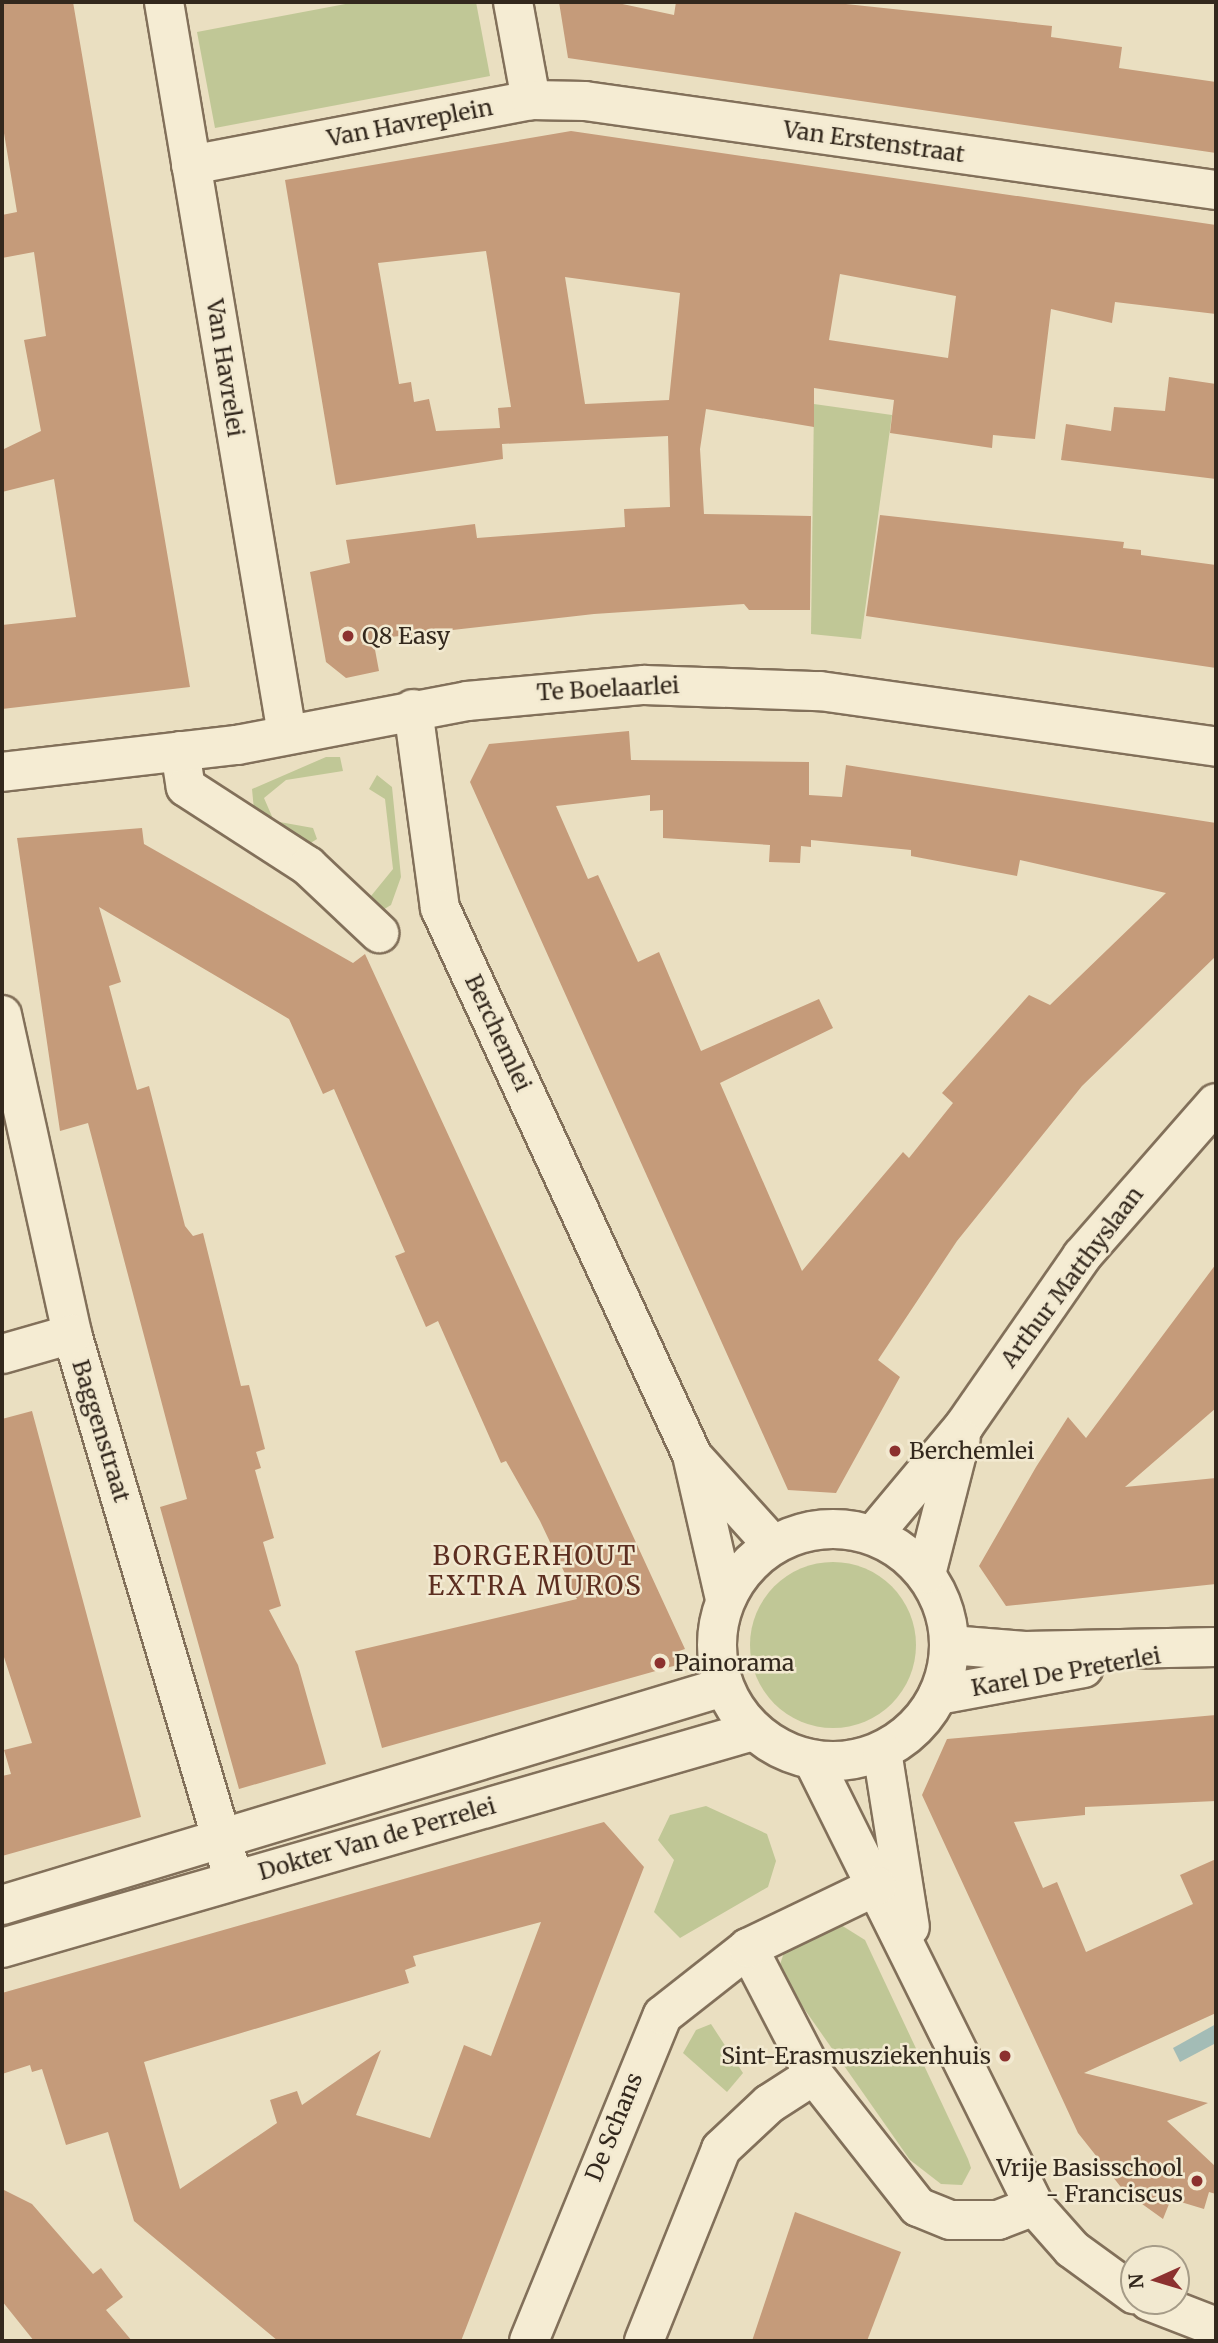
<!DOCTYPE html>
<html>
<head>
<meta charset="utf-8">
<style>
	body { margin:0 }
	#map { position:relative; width:1218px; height:2343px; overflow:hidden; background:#eadfc1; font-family:Merriweather,serif }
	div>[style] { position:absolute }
	.green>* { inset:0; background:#c0c796 }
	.round { border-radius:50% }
	.water>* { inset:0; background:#a3bcb6 }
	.building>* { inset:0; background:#c59b7a }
	.roads { filter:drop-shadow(2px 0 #82705a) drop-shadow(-2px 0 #82705a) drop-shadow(0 2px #82705a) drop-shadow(0 -2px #82705a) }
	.minor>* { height:38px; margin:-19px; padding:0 19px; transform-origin:19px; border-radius:19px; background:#f5ecd3 }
	.minor>.ring { margin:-19px; padding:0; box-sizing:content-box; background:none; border:38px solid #f5ecd3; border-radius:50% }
	.dots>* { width:19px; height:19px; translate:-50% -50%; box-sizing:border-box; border:4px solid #f2e9d0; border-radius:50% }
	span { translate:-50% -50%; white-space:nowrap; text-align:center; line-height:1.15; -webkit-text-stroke:5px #f2e9d0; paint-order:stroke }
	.street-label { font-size:23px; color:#33281d }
	.poi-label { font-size:23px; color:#33281d }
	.left { translate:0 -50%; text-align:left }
	.right { translate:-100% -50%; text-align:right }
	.quarter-label { font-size:26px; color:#5c2e20; letter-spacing:2px }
	.frame { position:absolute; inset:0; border:4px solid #33281d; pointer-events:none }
	.north { position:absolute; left:1120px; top:2245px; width:70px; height:70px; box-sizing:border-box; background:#f2e9d0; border:2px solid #a69c88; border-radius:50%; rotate:266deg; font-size:19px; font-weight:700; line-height:28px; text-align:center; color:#33281d }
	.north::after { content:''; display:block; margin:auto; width:24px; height:32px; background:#8c312f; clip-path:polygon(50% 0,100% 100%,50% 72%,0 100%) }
</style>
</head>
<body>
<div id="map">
	<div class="green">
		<i style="clip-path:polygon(356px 2px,476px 2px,490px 76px,215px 128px,197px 32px)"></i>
		<i style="clip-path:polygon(814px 404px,892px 415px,861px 639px,811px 634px)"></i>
		<i style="clip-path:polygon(326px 757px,340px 757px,343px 771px,286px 780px,264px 798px,274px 821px,313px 828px,317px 839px,309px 844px,254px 810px,252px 789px)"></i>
		<i style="clip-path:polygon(377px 775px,392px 787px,401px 877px,391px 905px,381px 911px,371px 896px,393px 869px,385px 799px,369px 789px)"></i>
		<i class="round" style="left:750px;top:1562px;width:166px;height:166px"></i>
		<i style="clip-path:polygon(706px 1806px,767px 1834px,776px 1861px,768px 1887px,680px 1938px,654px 1912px,674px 1860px,658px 1840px,670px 1815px)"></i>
		<i style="clip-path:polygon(841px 1925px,865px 1940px,968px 2159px,971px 2168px,962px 2185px,941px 2184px,910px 2160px,784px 1980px,779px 1968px,785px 1949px)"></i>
		<i style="clip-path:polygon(711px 2024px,743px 2073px,727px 2092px,683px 2053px,696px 2030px)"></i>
	</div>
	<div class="water">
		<i style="clip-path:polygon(1216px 2024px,1216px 2043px,1180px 2062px,1173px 2048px)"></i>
	</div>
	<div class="building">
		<i style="clip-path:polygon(2px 2px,73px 2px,190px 687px,2px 709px,2px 625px,76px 617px,54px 479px,2px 492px,2px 450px,41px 431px,24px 340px,46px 336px,34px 252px,2px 258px,2px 215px,17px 212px,2px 121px)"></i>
		<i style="clip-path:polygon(559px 2px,613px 2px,674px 15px,676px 2px,827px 2px,1052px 26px,1051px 37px,1122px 47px,1119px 68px,1216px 82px,1216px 153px,568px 58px)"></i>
		<i style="clip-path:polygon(evenodd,571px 131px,1216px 225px,1216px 314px,1115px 302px,1112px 323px,1051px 309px,1035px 439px,993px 435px,992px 448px,890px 433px,894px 400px,814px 388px,814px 427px,706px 409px,700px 449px,704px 514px,811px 516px,810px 610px,749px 610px,744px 604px,594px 614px,373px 639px,379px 671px,346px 678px,326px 662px,310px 572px,350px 563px,346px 540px,475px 524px,477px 538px,625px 527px,624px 509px,670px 507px,668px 436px,502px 444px,503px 459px,336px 485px,285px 180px,571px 131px,486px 251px,511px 407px,498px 408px,500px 428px,436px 431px,429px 399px,414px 402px,411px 382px,399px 384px,378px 263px,486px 251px,571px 131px,840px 274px,956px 296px,948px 358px,829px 340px,840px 274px,571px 131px,565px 277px,680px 293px,669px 400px,585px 404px,565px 277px)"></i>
		<i style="clip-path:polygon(1169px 377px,1216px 384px,1216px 479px,1061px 460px,1066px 424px,1111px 431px,1114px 407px,1165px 411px)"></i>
		<i style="clip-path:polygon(880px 515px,1124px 542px,1123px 548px,1141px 550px,1141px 555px,1216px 565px,1216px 668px,866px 616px)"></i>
		<i style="clip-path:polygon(evenodd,629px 731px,631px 760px,809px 762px,809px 795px,842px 797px,846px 765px,1216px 823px,1216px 956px,1082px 1086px,957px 1241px,878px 1360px,900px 1377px,836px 1493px,788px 1490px,470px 782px,489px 744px,629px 731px,650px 795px,650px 811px,663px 810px,663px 838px,770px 845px,769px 862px,800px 863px,801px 846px,811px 847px,811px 840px,911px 850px,911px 856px,1017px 876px,1020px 860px,1166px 893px,1050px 1005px,1029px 995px,942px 1093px,953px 1103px,909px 1158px,903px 1152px,802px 1271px,720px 1083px,833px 1028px,819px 999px,701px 1051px,659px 952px,638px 962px,598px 875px,588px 879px,556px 806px,650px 795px)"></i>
		<i style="clip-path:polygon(142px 828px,144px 844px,353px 963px,365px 954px,685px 1649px,676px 1652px,677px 1665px,382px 1748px,355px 1651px,577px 1599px,540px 1521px,506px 1461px,501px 1463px,438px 1321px,426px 1327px,395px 1256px,405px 1252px,334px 1089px,323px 1094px,289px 1019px,99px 907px,121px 982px,109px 986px,137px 1090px,149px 1086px,185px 1226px,193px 1236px,203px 1233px,241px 1386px,249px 1385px,265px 1449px,256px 1452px,261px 1468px,255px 1470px,274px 1538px,263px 1542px,281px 1606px,269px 1610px,298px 1665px,326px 1764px,239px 1789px,160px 1507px,187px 1499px,88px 1123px,60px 1131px,17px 838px)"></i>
		<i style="clip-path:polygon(1216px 1264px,1216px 1408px,1125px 1487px,1216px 1478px,1216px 1584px,1006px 1606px,979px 1566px,1036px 1467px,1068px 1417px,1086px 1438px)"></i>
		<i style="clip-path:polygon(32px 1411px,141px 1817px,2px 1856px,2px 1776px,11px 1774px,4px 1750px,32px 1743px,2px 1651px,2px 1419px)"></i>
		<i style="clip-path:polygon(1216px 1715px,1216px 1801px,1085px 1807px,1085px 1815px,1014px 1822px,1043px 1888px,1057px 1882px,1086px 1952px,1193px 1904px,1180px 1875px,1216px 1859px,1216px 2013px,1084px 2073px,1208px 2103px,1167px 2121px,1216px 2167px,1216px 2194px,1209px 2192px,1204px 2209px,1171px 2199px,1163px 2219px,1124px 2191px,1078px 2133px,922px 1795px,947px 1739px)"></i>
		<i style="clip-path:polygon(evenodd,604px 1822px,644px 1867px,461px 2341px,278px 2341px,134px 2221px,108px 2132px,66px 2145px,42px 2069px,32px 2072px,30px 2065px,2px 2074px,2px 1993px,604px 1822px,541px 1922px,491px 2056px,464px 2045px,430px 2138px,356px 2115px,381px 2050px,302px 2105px,297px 2091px,270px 2100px,277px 2123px,180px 2189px,144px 2062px,409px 1983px,405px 1970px,416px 1966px,413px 1956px,541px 1922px)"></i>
		<i style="clip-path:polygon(2px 2189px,32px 2204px,93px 2274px,101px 2268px,123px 2297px,106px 2310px,132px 2341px,34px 2341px,2px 2301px)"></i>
		<i style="clip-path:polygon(795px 2212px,901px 2252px,867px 2341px,752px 2341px)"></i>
	</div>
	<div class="roads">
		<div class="minor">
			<i style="left:164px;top:2px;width:742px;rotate:80.46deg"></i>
			<i style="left:513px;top:2px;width:100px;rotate:79.6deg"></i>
			<i style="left:191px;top:165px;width:346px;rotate:-10.8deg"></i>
			<i style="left:531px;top:100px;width:54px;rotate:1.1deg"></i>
			<i style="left:585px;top:101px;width:637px;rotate:8.03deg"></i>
			<i style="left:413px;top:709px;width:201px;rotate:82.3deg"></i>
			<i style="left:440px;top:908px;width:602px;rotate:65.26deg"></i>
			<i style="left:692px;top:1455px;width:148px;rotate:77.1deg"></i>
			<i style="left:180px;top:751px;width:36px;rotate:81deg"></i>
			<i style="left:186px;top:787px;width:145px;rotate:32.9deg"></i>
			<i style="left:308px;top:866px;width:98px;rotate:43.3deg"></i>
			<i style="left:2px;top:772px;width:237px;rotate:-6.6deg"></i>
			<i style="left:237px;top:745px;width:234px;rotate:-10.8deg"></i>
			<i style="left:467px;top:701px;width:178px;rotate:-5.2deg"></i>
			<i style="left:644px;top:685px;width:176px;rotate:2deg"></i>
			<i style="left:820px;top:691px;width:400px;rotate:8deg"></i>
			<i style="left:2px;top:1015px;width:327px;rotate:77.6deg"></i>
			<i style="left:72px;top:1334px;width:570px;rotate:73.5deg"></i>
			<i style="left:2px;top:1354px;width:73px;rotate:-15.9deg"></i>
			<i style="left:696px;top:1460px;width:113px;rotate:47.9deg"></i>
			<i class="ring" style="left:717px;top:1529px;width:194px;height:194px"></i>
			<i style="left:873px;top:1535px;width:142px;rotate:-50.1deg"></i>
			<i style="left:964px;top:1426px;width:207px;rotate:-55.2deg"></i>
			<i style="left:1082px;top:1256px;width:203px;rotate:-48.8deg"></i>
			<i style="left:926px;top:1574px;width:140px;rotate:-75.6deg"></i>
			<i style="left:950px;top:1645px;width:75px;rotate:4.6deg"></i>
			<i style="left:1025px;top:1651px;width:191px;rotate:-1.2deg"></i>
			<i style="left:938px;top:1695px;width:148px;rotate:-10.5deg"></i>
			<i style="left:882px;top:1751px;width:178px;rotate:81deg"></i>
			<i style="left:813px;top:1760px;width:498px;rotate:63.6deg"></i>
			<i style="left:1034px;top:2206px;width:57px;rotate:48.5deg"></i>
			<i style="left:1072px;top:2249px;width:77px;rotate:36deg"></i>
			<i style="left:2px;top:1905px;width:753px;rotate:-16.82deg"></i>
			<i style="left:2px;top:1948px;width:782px;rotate:-16.12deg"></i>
			<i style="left:748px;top:1948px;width:143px;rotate:62.5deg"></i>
			<i style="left:814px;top:2075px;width:168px;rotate:51.8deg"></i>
			<i style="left:918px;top:2207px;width:35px;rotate:22deg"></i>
			<i style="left:951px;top:2220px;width:47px"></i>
			<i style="left:998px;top:2220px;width:39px;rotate:-21deg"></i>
			<i style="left:1149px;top:2301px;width:72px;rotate:21.2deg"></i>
			<i style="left:529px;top:2341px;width:352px;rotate:-67.7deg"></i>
			<i style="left:663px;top:2015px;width:108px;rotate:-38.2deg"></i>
			<i style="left:748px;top:1948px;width:143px;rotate:-25.7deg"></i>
			<i style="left:644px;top:2341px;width:207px;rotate:-68.1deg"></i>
			<i style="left:721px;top:2149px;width:66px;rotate:-43.2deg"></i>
			<i style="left:769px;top:2104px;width:54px;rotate:-32.8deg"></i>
		</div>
	</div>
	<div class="dots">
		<i style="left:348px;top:636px;background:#8c312f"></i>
		<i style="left:895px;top:1451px;background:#8c312f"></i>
		<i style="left:660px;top:1663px;background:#8c312f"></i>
		<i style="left:1005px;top:2056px;background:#8c312f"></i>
		<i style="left:1197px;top:2181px;background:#8c312f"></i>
	</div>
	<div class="street-label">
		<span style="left:410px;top:123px;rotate:-11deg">Van Havreplein</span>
		<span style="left:874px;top:142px;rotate:8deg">Van Erstenstraat</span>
		<span style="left:225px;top:368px;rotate:81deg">Van Havrelei</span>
		<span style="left:608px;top:689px;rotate:-3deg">Te Boelaarlei</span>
		<span style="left:498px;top:1033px;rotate:65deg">Berchemlei</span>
		<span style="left:1072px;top:1277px;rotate:-53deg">Arthur Matthyslaan</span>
		<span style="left:101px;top:1431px;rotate:73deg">Baggenstraat</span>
		<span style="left:1066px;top:1672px;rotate:-10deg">Karel De Preterlei</span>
		<span style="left:377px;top:1839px;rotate:-16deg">Dokter Van de Perrelei</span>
		<span style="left:614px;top:2127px;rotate:-68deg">De Schans</span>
	</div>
	<div class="poi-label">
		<span class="left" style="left:362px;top:636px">Q8 Easy</span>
		<span class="left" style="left:909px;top:1451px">Berchemlei</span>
		<span class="left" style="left:674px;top:1663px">Painorama</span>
		<span class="right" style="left:991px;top:2056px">Sint-Erasmusziekenhuis</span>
		<span class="right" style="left:1183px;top:2181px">Vrije Basisschool<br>- Franciscus</span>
	</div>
	<div class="quarter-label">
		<span style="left:535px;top:1571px">BORGERHOUT<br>EXTRA MUROS</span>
	</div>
	<div class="frame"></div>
	<div class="north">N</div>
</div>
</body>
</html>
